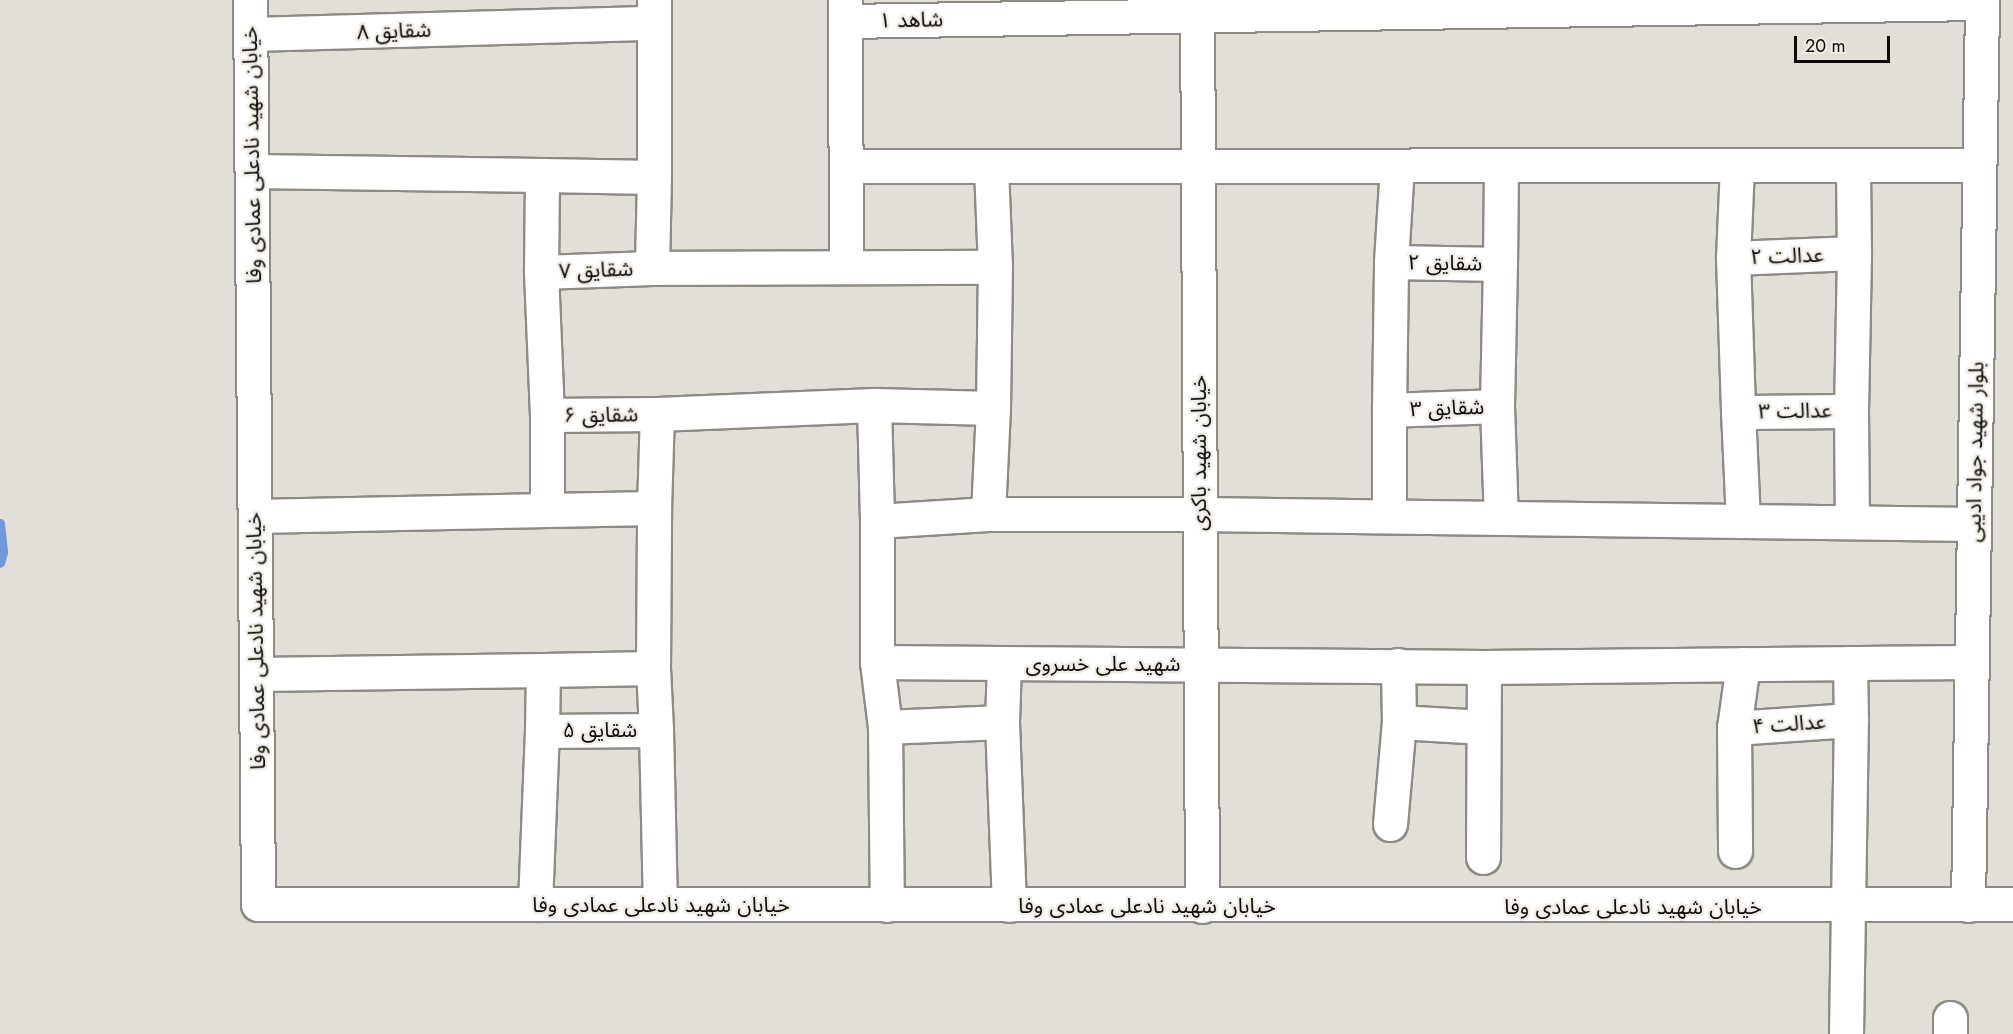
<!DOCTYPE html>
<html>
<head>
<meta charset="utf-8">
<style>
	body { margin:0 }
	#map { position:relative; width:2013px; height:1034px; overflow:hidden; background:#e2dfd9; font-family:Jost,"Noto Sans Arabic",sans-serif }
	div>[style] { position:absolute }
	.stream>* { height:9px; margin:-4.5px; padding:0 4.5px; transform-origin:4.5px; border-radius:4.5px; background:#7198db }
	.roads { filter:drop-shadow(2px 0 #8e8b86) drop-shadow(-2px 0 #8e8b86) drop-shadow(0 2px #8e8b86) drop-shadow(0 -2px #8e8b86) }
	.street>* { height:33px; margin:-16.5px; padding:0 16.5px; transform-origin:16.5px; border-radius:16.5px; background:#fff }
	.secondary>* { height:33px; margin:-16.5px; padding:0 16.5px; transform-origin:16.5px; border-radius:16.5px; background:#fff }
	span { translate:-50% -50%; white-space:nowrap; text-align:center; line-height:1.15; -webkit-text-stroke:4.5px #efece6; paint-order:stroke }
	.street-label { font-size:21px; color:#0d0b0a }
	.scale { position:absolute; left:1794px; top:36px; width:96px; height:27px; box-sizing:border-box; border:3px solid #0d0b0a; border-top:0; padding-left:8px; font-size:18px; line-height:21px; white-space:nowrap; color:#0d0b0a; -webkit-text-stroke:4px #efece6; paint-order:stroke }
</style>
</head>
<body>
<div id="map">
	<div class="stream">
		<i style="left:0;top:523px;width:29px;rotate:84deg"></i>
		<i style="left:3px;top:552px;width:11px;rotate:105deg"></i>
	</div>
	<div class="roads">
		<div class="street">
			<i style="left:845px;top:0;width:267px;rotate:89.8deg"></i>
			<i style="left:845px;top:21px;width:1137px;rotate:-0.91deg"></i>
			<i style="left:251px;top:34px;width:403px;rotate:-1.6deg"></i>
			<i style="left:654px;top:23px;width:23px;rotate:-90deg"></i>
			<i style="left:846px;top:166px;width:1133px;rotate:-0.05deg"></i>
			<i style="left:1397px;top:166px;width:96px;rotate:93.6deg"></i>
			<i style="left:1391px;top:262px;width:109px;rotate:1.1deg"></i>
			<i style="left:1500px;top:264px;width:98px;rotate:-89.4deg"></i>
			<i style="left:1737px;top:166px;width:92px;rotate:92.5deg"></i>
			<i style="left:1733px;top:258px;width:121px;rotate:-2.4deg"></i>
			<i style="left:1854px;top:253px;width:87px;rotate:-90.7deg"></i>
			<i style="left:252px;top:171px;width:290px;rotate:0.8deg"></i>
			<i style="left:542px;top:175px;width:112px;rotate:1deg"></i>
			<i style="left:654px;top:177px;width:91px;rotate:91.3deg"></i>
			<i style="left:652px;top:268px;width:111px;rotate:177.9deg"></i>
			<i style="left:541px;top:272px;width:97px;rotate:-89.4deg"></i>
			<i style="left:654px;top:177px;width:154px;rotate:-90deg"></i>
			<i style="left:1733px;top:258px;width:154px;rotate:88.1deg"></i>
			<i style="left:652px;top:268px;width:343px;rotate:-0.2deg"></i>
			<i style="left:995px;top:267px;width:100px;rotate:-92.3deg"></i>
			<i style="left:541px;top:272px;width:143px;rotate:87.6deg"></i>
			<i style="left:1497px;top:406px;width:142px;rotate:-88.8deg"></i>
			<i style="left:993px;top:408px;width:141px;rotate:-89.2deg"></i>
			<i style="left:1389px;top:410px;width:148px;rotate:-89.2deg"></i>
			<i style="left:1851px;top:411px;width:158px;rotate:-88.9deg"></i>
			<i style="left:657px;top:414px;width:217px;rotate:-2.4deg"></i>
			<i style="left:988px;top:514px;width:106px;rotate:-87.3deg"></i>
			<i style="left:993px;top:408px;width:119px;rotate:-178.6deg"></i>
			<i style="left:874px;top:405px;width:116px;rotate:88.5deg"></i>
			<i style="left:877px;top:521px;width:111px;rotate:-3.6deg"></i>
			<i style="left:988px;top:514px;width:212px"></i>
			<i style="left:1200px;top:514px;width:774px;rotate:0.74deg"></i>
			<i style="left:255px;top:516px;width:292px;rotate:-1.2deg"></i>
			<i style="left:547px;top:510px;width:107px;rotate:-1.1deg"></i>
			<i style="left:654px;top:508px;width:94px;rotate:-88.2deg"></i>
			<i style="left:657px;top:414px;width:110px;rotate:179.5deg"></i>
			<i style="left:547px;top:415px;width:95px;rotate:90deg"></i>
			<i style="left:1389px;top:516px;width:106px;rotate:-90deg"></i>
			<i style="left:1389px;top:410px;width:108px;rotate:-2.1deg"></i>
			<i style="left:1497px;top:406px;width:112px;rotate:88deg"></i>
			<i style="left:1743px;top:521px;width:109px;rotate:-92.6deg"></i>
			<i style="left:1738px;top:412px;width:113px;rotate:-0.5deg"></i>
			<i style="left:1851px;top:411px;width:111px;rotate:89.5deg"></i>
			<i style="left:877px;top:662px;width:141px;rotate:-90deg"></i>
			<i style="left:1004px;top:664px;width:58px;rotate:92deg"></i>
			<i style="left:1002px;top:722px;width:117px;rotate:177.6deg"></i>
			<i style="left:885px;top:727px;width:65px;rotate:-97deg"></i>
			<i style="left:877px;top:662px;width:607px;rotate:0.47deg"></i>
			<i style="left:1484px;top:667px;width:488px;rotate:-0.6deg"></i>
			<i style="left:1743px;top:664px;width:65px;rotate:98deg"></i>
			<i style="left:1734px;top:728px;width:117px;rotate:-3.9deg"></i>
			<i style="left:1851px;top:720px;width:57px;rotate:-91deg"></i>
			<i style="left:1398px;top:665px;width:57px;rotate:89deg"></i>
			<i style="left:1399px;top:722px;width:84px;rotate:3.4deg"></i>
			<i style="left:653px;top:668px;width:160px;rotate:-89.6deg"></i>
			<i style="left:257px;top:674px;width:286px;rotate:-0.8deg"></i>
			<i style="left:543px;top:670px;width:110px;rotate:-1deg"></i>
			<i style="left:653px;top:668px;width:62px;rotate:87.2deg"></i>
			<i style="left:656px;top:730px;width:114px;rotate:179.5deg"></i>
			<i style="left:542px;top:731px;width:61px;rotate:-89.1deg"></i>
			<i style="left:1002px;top:722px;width:183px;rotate:87.8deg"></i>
			<i style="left:885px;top:727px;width:178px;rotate:89.4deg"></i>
			<i style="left:1734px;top:728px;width:123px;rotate:89.5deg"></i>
			<i style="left:656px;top:730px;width:174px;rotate:88.7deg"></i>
			<i style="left:1390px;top:824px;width:102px;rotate:-85deg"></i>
			<i style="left:1483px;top:857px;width:190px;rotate:-89.7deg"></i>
			<i style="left:535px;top:904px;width:173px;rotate:-87.7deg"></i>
			<i style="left:1950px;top:1018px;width:16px;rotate:90deg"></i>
			<i style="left:1846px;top:1034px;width:314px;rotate:-89.1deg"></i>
		</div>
		<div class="secondary">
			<i style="left:250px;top:0;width:904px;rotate:89.49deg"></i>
			<i style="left:258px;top:904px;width:1755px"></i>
			<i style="left:1197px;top:0;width:906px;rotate:89.68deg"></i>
			<i style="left:1968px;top:905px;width:905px;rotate:-89.11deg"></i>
		</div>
	</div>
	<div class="street-label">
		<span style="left:911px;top:20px;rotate:-1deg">شاهد ۱</span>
		<span style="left:394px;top:31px;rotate:-2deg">شقایق ۸</span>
		<span style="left:252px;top:155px;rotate:-91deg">خیابان شهید نادعلی عمادی وفا</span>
		<span style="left:1787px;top:256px;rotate:-2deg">عدالت ۲</span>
		<span style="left:1445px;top:263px;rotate:1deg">شقایق ۲</span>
		<span style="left:596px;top:270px;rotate:-2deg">شقایق ۷</span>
		<span style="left:1447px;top:408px;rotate:-2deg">شقایق ۳</span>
		<span style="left:1795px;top:411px;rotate:-1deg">عدالت ۳</span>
		<span style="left:601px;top:415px;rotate:-1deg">شقایق ۶</span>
		<span style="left:1975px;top:452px;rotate:-89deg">بلوار شهید جواد ادیبی</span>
		<span style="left:1199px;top:453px;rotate:-90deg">خیابان شهید باکری</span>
		<span style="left:256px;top:641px;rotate:-91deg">خیابان شهید نادعلی عمادی وفا</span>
		<span style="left:1103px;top:664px">شهید علی خسروی</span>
		<span style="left:1789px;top:724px;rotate:-4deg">عدالت ۴</span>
		<span style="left:600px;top:730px">شقایق ۵</span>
		<span style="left:661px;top:905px">خیابان شهید نادعلی عمادی وفا</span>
		<span style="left:1147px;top:906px">خیابان شهید نادعلی عمادی وفا</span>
		<span style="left:1633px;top:907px">خیابان شهید نادعلی عمادی وفا</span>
	</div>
	<div class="scale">20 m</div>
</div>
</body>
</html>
